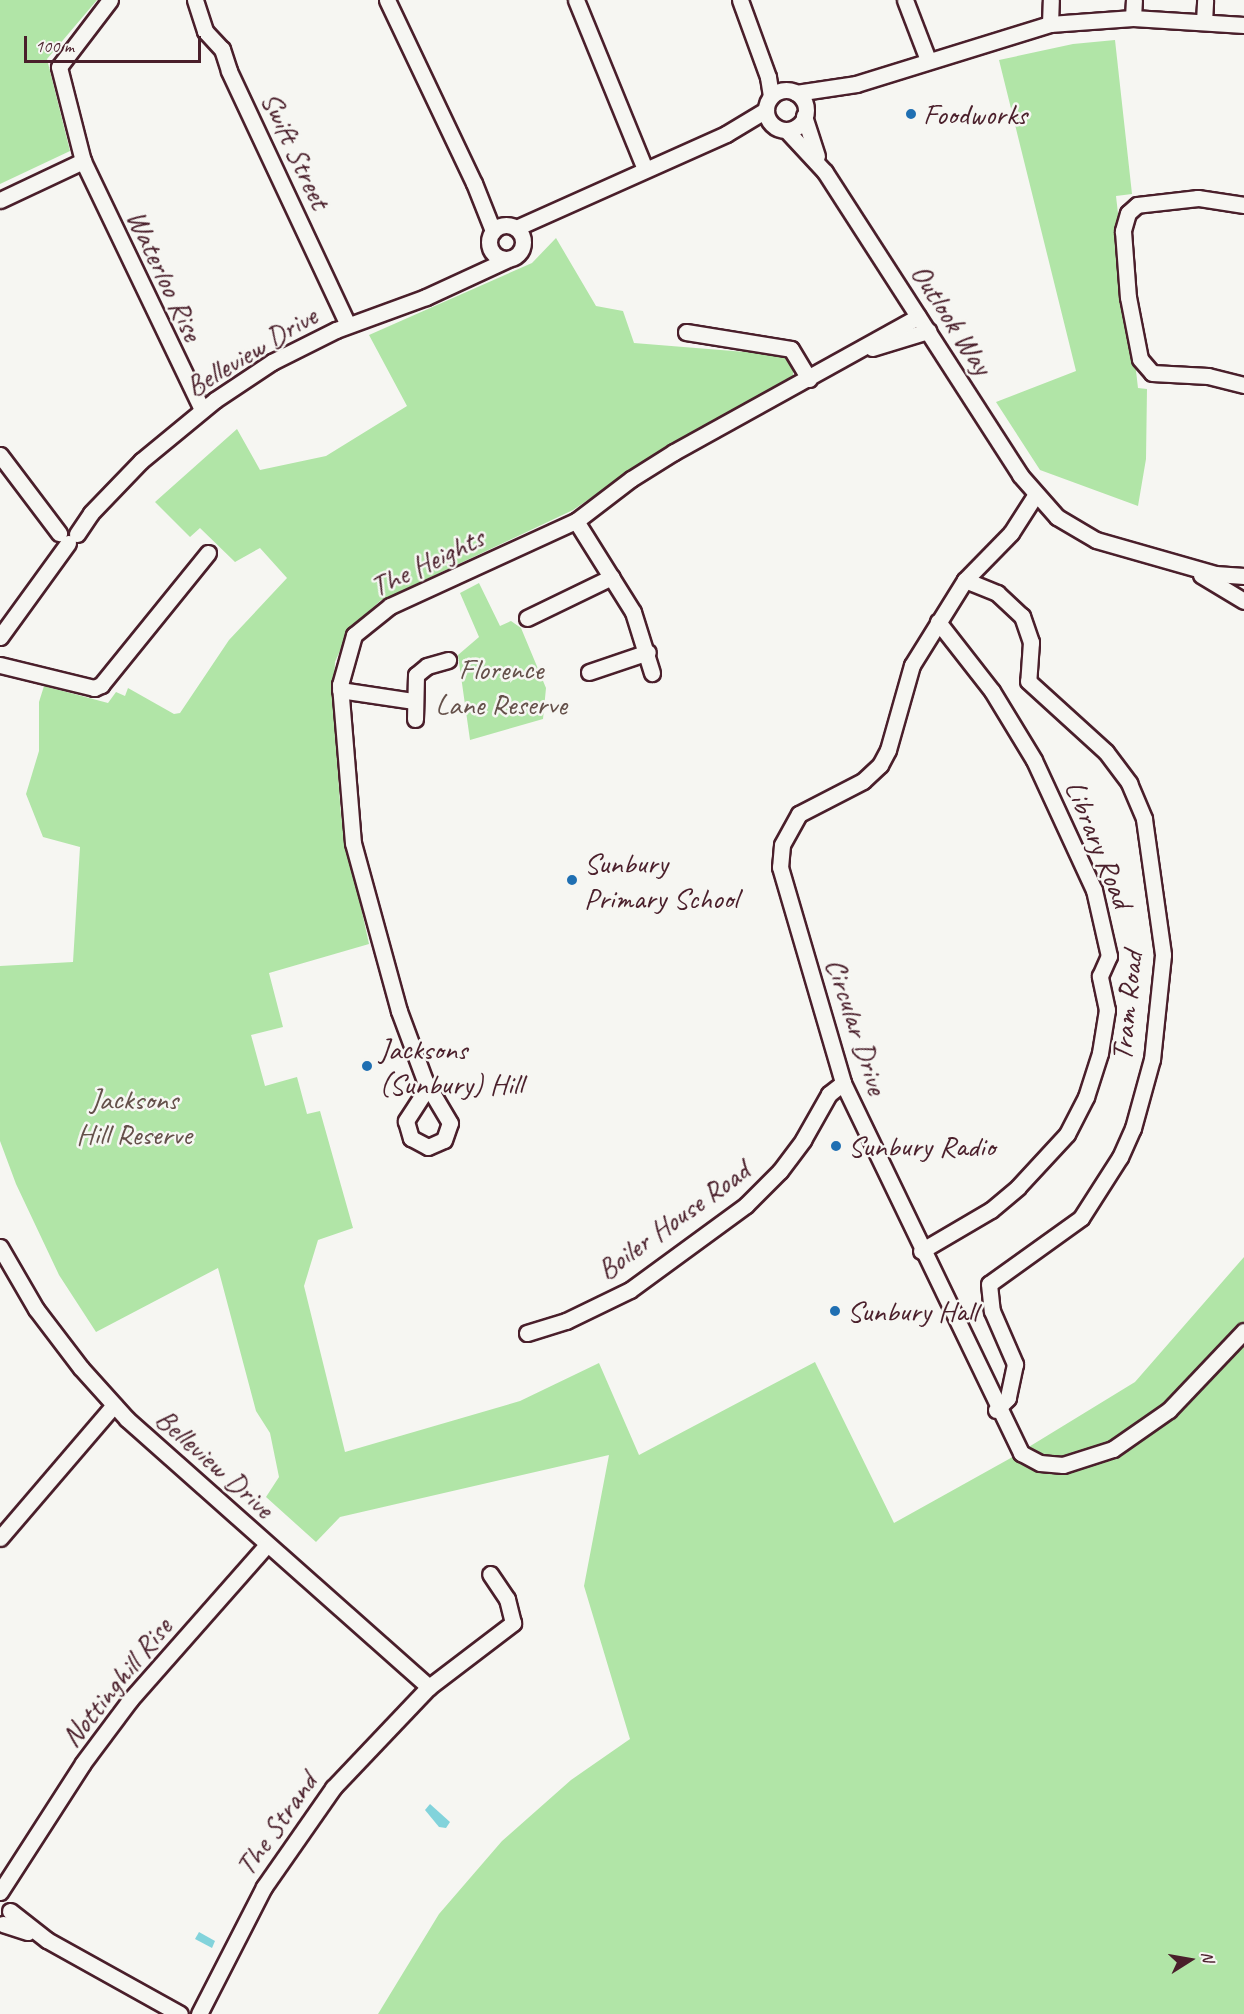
<!DOCTYPE html>
<html>
<head>
<meta charset="utf-8">
<style>
	body { margin:0 }
	#map { position:relative; width:1244px; height:2014px; overflow:hidden; background:#f6f6f2; font-family:Caveat,sans-serif }
	div>[style] { position:absolute }
	.green>* { inset:0; background:#b1e5a7 }
	.water>* { inset:0; background:#82d3db }
	.roads { filter:drop-shadow(2px 0 #4a1f2b) drop-shadow(-2px 0 #4a1f2b) drop-shadow(0 2px #4a1f2b) drop-shadow(0 -2px #4a1f2b) }
	.minor>* { height:15px; margin:-7.5px; padding:0 7.5px; transform-origin:7.5px; border-radius:7.5px; background:#f6f6f2 }
	.minor>.ring { margin:-7.5px; padding:0; box-sizing:content-box; background:none; border:15px solid #f6f6f2; border-radius:50% }
	.dots>* { width:16px; height:16px; translate:-50% -50%; box-sizing:border-box; border:3px solid #f6f6f2; border-radius:50% }
	span { translate:-50% -50%; white-space:nowrap; text-align:center; line-height:1.15; -webkit-text-stroke:5px #f6f6f2; paint-order:stroke }
	.poi-label { font-size:30px; color:#4a1f2b }
	.left { translate:0 -50%; text-align:left }
	.street-label { font-size:30px; color:#4a1f2b }
	.park-label { font-size:30px; color:#64504a }
	.north { position:absolute; left:1160px; top:1930px; width:60px; height:60px; -webkit-text-stroke:4px #f6f6f2; paint-order:stroke; rotate:79deg; font-size:16px; font-weight:700; line-height:24px; text-align:center; color:#4a1f2b }
	.north::after { content:''; display:block; margin:auto; width:21px; height:27px; background:#4a1f2b; clip-path:polygon(50% 0,100% 100%,50% 72%,0 100%) }
	.scale { position:absolute; left:24px; top:36px; width:177px; height:27px; box-sizing:border-box; border:3px solid #4a1f2b; border-top:0; padding-left:8px; font-size:18px; line-height:21px; white-space:nowrap; color:#4a1f2b; -webkit-text-stroke:4px #f6f6f2; paint-order:stroke }
</style>
</head>
<body>
<div id="map">
	<div class="green">
		<i style="clip-path:polygon(0 0,97px 0,47px 59px,70px 151px,0 184px)"></i>
		<i style="clip-path:polygon(1115px 40px,1132px 194px,1116px 196px,1138px 388px,1147px 389px,1146px 459px,1138px 506px,1040px 470px,996px 402px,1076px 371px,999px 60px,1073px 44px)"></i>
		<i style="clip-path:polygon(556px 238px,596px 306px,623px 311px,634px 343px,784px 355px,793px 367px,793px 380px,645px 461px,573px 510px,380px 601px,350px 628px,335px 662px,333px 703px,341px 816px,369px 944px,269px 973px,283px 1027px,251px 1035px,265px 1086px,297px 1077px,307px 1114px,320px 1111px,353px 1228px,318px 1240px,304px 1286px,345px 1452px,520px 1401px,599px 1363px,639px 1455px,815px 1362px,894px 1523px,1009px 1459px,1135px 1382px,1244px 1257px,1244px 2014px,378px 2014px,439px 1914px,502px 1841px,571px 1780px,630px 1739px,584px 1586px,609px 1455px,340px 1517px,316px 1542px,266px 1497px,279px 1477px,270px 1433px,256px 1411px,218px 1268px,96px 1332px,59px 1275px,16px 1184px,0 1141px,0 966px,73px 962px,80px 847px,43px 837px,26px 794px,39px 751px,39px 702px,44px 686px,108px 703px,116px 692px,125px 696px,128px 688px,174px 714px,180px 713px,229px 640px,287px 578px,260px 548px,235px 562px,200px 528px,190px 537px,155px 502px,237px 429px,260px 470px,326px 456px,407px 406px,369px 335px,532px 263px)"></i>
		<i style="clip-path:polygon(479px 583px,500px 626px,511px 621px,521px 628px,546px 688px,543px 719px,470px 740px,458px 655px,479px 637px,460px 593px)"></i>
	</div>
	<div class="water">
		<i style="clip-path:polygon(430px 1804px,450px 1822px,446px 1828px,439px 1827px,425px 1810px)"></i>
		<i style="clip-path:polygon(199px 1932px,215px 1941px,212px 1948px,195px 1939px)"></i>
	</div>
	<div class="roads">
		<div class="minor">
			<i style="left:110px;top:0;width:84px;rotate:127.3deg"></i>
			<i style="left:59px;top:67px;width:97px;rotate:75.7deg"></i>
			<i style="left:83px;top:161px;width:275px;rotate:64.4deg"></i>
			<i style="left:195px;top:0;width:33px;rotate:72deg"></i>
			<i style="left:205px;top:31px;width:25px;rotate:47deg"></i>
			<i style="left:222px;top:49px;width:23px;rotate:72deg"></i>
			<i style="left:229px;top:71px;width:280px;rotate:64.9deg"></i>
			<i style="left:387px;top:0;width:203px;rotate:64.6deg"></i>
			<i style="left:474px;top:183px;width:52px;rotate:68.4deg"></i>
			<i style="left:576px;top:0;width:183px;rotate:67.8deg"></i>
			<i style="left:740px;top:0;width:82px;rotate:70deg"></i>
			<i style="left:768px;top:77px;width:19px;rotate:81deg"></i>
			<i style="left:905px;top:0;width:64px;rotate:69deg"></i>
			<i style="left:1133px;top:18px;width:18px;rotate:-87deg"></i>
			<i style="left:1204px;top:22px;width:22px;rotate:-87deg"></i>
			<i style="left:1050px;top:24px;width:24px;rotate:-88deg"></i>
			<i class="ring" style="left:766px;top:90px;width:25px;height:25px"></i>
			<i style="left:796px;top:93px;width:61px;rotate:-8.5deg"></i>
			<i style="left:856px;top:84px;width:203px;rotate:-17.2deg"></i>
			<i style="left:1050px;top:24px;width:83px;rotate:-4.1deg"></i>
			<i style="left:1133px;top:18px;width:111px;rotate:3.6deg"></i>
			<i style="left:804px;top:116px;width:42px;rotate:72deg"></i>
			<i style="left:786px;top:130px;width:57px;rotate:47.1deg"></i>
			<i style="left:825px;top:172px;width:360px;rotate:57.2deg"></i>
			<i style="left:1020px;top:475px;width:56px;rotate:48.6deg"></i>
			<i style="left:1057px;top:517px;width:45px;rotate:30.5deg"></i>
			<i style="left:1096px;top:540px;width:124px;rotate:15.9deg"></i>
			<i style="left:1215px;top:574px;width:29px;rotate:4deg"></i>
			<i style="left:0;top:200px;width:92px;rotate:-25.2deg"></i>
			<i style="left:1244px;top:205px;width:47px;rotate:-171.3deg"></i>
			<i style="left:1198px;top:198px;width:61px;rotate:173.5deg"></i>
			<i style="left:1137px;top:205px;width:12px;rotate:138deg"></i>
			<i style="left:1128px;top:213px;width:19px;rotate:106deg"></i>
			<i style="left:1123px;top:231px;width:66px;rotate:85.7deg"></i>
			<i style="left:1128px;top:297px;width:63px;rotate:79deg"></i>
			<i style="left:1140px;top:359px;width:18px;rotate:49deg"></i>
			<i style="left:1152px;top:373px;width:56px;rotate:3.1deg"></i>
			<i style="left:1208px;top:376px;width:37px;rotate:14deg"></i>
			<i class="ring" style="left:489px;top:225px;width:19px;height:19px"></i>
			<i style="left:516px;top:228px;width:230px;rotate:-24.1deg"></i>
			<i style="left:726px;top:134px;width:47px;rotate:-31deg"></i>
			<i style="left:686px;top:332px;width:106px;rotate:9.2deg"></i>
			<i style="left:791px;top:349px;width:35px;rotate:59deg"></i>
			<i style="left:872px;top:348px;width:59px;rotate:-16.9deg"></i>
			<i style="left:0;top:455px;width:98px;rotate:52.9deg"></i>
			<i style="left:1036px;top:494px;width:46px;rotate:122.7deg"></i>
			<i style="left:1011px;top:533px;width:66px;rotate:134.4deg"></i>
			<i style="left:965px;top:580px;width:100px;rotate:121.9deg"></i>
			<i style="left:912px;top:665px;width:88px;rotate:105.8deg"></i>
			<i style="left:888px;top:750px;width:17px;rotate:118deg"></i>
			<i style="left:880px;top:765px;width:23px;rotate:137deg"></i>
			<i style="left:863px;top:781px;width:72px;rotate:152.7deg"></i>
			<i style="left:799px;top:814px;width:35px;rotate:119deg"></i>
			<i style="left:782px;top:845px;width:22px;rotate:95deg"></i>
			<i style="left:780px;top:867px;width:225px;rotate:73.7deg"></i>
			<i style="left:843px;top:1083px;width:411px;rotate:64.3deg"></i>
			<i style="left:1021px;top:1453px;width:21px;rotate:28deg"></i>
			<i style="left:1040px;top:1463px;width:23px;rotate:5deg"></i>
			<i style="left:1063px;top:1465px;width:52px;rotate:-17.7deg"></i>
			<i style="left:1113px;top:1449px;width:68px;rotate:-34.9deg"></i>
			<i style="left:1169px;top:1410px;width:109px;rotate:-46.5deg"></i>
			<i style="left:576px;top:521px;width:107px;rotate:57.9deg"></i>
			<i style="left:633px;top:612px;width:64px;rotate:72.7deg"></i>
			<i style="left:77px;top:534px;width:25px;rotate:-56deg"></i>
			<i style="left:91px;top:513px;width:72px;rotate:-46.1deg"></i>
			<i style="left:141px;top:461px;width:96px;rotate:-39.5deg"></i>
			<i style="left:215px;top:400px;width:69px;rotate:-33.7deg"></i>
			<i style="left:272px;top:362px;width:72px;rotate:-26.6deg"></i>
			<i style="left:336px;top:330px;width:96px;rotate:-20.1deg"></i>
			<i style="left:426px;top:297px;width:88px;rotate:-24.8deg"></i>
			<i style="left:1201px;top:575px;width:50px;rotate:31.2deg"></i>
			<i style="left:965px;top:580px;width:35px;rotate:22deg"></i>
			<i style="left:997px;top:593px;width:34px;rotate:43deg"></i>
			<i style="left:1022px;top:616px;width:28px;rotate:71deg"></i>
			<i style="left:1031px;top:642px;width:39px;rotate:94deg"></i>
			<i style="left:1028px;top:681px;width:105px;rotate:42.3deg"></i>
			<i style="left:1106px;top:752px;width:39px;rotate:53deg"></i>
			<i style="left:1129px;top:783px;width:39px;rotate:67deg"></i>
			<i style="left:1144px;top:819px;width:137px;rotate:82deg"></i>
			<i style="left:1163px;top:955px;width:105px;rotate:96deg"></i>
			<i style="left:1152px;top:1059px;width:72px;rotate:105.4deg"></i>
			<i style="left:1133px;top:1128px;width:32px;rotate:114deg"></i>
			<i style="left:1120px;top:1157px;width:72px;rotate:122.6deg"></i>
			<i style="left:1081px;top:1218px;width:113px;rotate:144.3deg"></i>
			<i style="left:989px;top:1284px;width:27px;rotate:84deg"></i>
			<i style="left:992px;top:1311px;width:58px;rotate:66.5deg"></i>
			<i style="left:1015px;top:1364px;width:35px;rotate:102deg"></i>
			<i style="left:1008px;top:1398px;width:17px;rotate:135deg"></i>
			<i style="left:527px;top:618px;width:94px;rotate:-25.8deg"></i>
			<i style="left:0;top:637px;width:116px;rotate:-54.1deg"></i>
			<i style="left:0;top:665px;width:97px;rotate:13.7deg"></i>
			<i style="left:94px;top:688px;width:8px;rotate:-23deg"></i>
			<i style="left:101px;top:685px;width:170px;rotate:-51deg"></i>
			<i style="left:589px;top:672px;width:62px;rotate:-18.7deg"></i>
			<i style="left:340px;top:690px;width:75px;rotate:8.5deg"></i>
			<i style="left:415px;top:719px;width:44px;rotate:-88.7deg"></i>
			<i style="left:416px;top:675px;width:14px;rotate:-39deg"></i>
			<i style="left:427px;top:666px;width:22px;rotate:-16deg"></i>
			<i style="left:425px;top:1081px;width:15px;rotate:101deg"></i>
			<i style="left:422px;top:1096px;width:30px;rotate:123deg"></i>
			<i style="left:406px;top:1121px;width:18px;rotate:74deg"></i>
			<i style="left:411px;top:1138px;width:19px;rotate:28deg"></i>
			<i style="left:428px;top:1147px;width:17px;rotate:-24deg"></i>
			<i style="left:444px;top:1140px;width:18px;rotate:-71deg"></i>
			<i style="left:450px;top:1123px;width:49px;rotate:-120.8deg"></i>
			<i style="left:425px;top:1081px;width:75px;rotate:-110.4deg"></i>
			<i style="left:399px;top:1011px;width:174px;rotate:-105.3deg"></i>
			<i style="left:353px;top:843px;width:159px;rotate:-94.7deg"></i>
			<i style="left:340px;top:685px;width:52px;rotate:-74.4deg"></i>
			<i style="left:354px;top:635px;width:46px;rotate:-38.9deg"></i>
			<i style="left:390px;top:606px;width:205px;rotate:-24.6deg"></i>
			<i style="left:576px;top:521px;width:69px;rotate:-37.4deg"></i>
			<i style="left:631px;top:479px;width:51px;rotate:-32.1deg"></i>
			<i style="left:674px;top:452px;width:279px;rotate:-29deg"></i>
			<i style="left:0;top:1247px;width:72px;rotate:59.9deg"></i>
			<i style="left:36px;top:1309px;width:74px;rotate:52.7deg"></i>
			<i style="left:81px;top:1368px;width:69px;rotate:48deg"></i>
			<i style="left:127px;top:1419px;width:404px;rotate:41.6deg"></i>
			<i style="left:921px;top:1251px;width:81px;rotate:-30.4deg"></i>
			<i style="left:991px;top:1210px;width:35px;rotate:-40deg"></i>
			<i style="left:1018px;top:1187px;width:72px;rotate:-47.2deg"></i>
			<i style="left:1067px;top:1134px;width:42px;rotate:-62.8deg"></i>
			<i style="left:1086px;top:1097px;width:46px;rotate:-72.3deg"></i>
			<i style="left:1100px;top:1053px;width:44px;rotate:-80.8deg"></i>
			<i style="left:1107px;top:1010px;width:35px;rotate:-102deg"></i>
			<i style="left:1100px;top:976px;width:22px;rotate:-66deg"></i>
			<i style="left:1109px;top:956px;width:68px;rotate:-102.8deg"></i>
			<i style="left:1094px;top:890px;width:143px;rotate:-114.8deg"></i>
			<i style="left:1034px;top:760px;width:81px;rotate:-121.3deg"></i>
			<i style="left:992px;top:691px;width:88px;rotate:-128deg"></i>
			<i style="left:527px;top:1333px;width:41px;rotate:-17.1deg"></i>
			<i style="left:566px;top:1321px;width:71px;rotate:-25.8deg"></i>
			<i style="left:630px;top:1290px;width:144px;rotate:-36.2deg"></i>
			<i style="left:746px;top:1205px;width:48px;rotate:-45deg"></i>
			<i style="left:780px;top:1171px;width:39px;rotate:-53deg"></i>
			<i style="left:803px;top:1140px;width:53px;rotate:-60.5deg"></i>
			<i style="left:829px;top:1094px;width:18px;rotate:-38deg"></i>
			<i style="left:0;top:1538px;width:175px;rotate:-49.4deg"></i>
			<i style="left:0;top:1892px;width:153px;rotate:-57.2deg"></i>
			<i style="left:83px;top:1763px;width:79px;rotate:-53.3deg"></i>
			<i style="left:130px;top:1700px;width:205px;rotate:-48.6deg"></i>
			<i style="left:10px;top:1911px;width:47px;rotate:38.1deg"></i>
			<i style="left:47px;top:1940px;width:152px;rotate:29.1deg"></i>
			<i style="left:3px;top:1924px;width:26px;rotate:18deg"></i>
			<i style="left:199px;top:2014px;width:143px;rotate:-62.9deg"></i>
			<i style="left:264px;top:1887px;width:121px;rotate:-55.1deg"></i>
			<i style="left:333px;top:1788px;width:139px;rotate:-46.5deg"></i>
			<i style="left:429px;top:1687px;width:106px;rotate:-37.3deg"></i>
			<i style="left:513px;top:1623px;width:25px;rotate:-104deg"></i>
			<i style="left:507px;top:1599px;width:30px;rotate:-124deg"></i>
		</div>
	</div>
	<div class="dots">
		<i style="left:911px;top:114px;background:#1f6fb2"></i>
		<i style="left:572px;top:880px;background:#1f6fb2"></i>
		<i style="left:367px;top:1066px;background:#1f6fb2"></i>
		<i style="left:836px;top:1146px;background:#1f6fb2"></i>
		<i style="left:835px;top:1311px;background:#1f6fb2"></i>
	</div>
	<div class="poi-label">
		<span class="left" style="left:923px;top:114px">Foodworks</span>
		<span class="left" style="left:584px;top:880px">Sunbury<br>Primary School</span>
		<span class="left" style="left:379px;top:1066px">Jacksons<br>(Sunbury) Hill</span>
		<span class="left" style="left:848px;top:1146px">Sunbury Radio</span>
		<span class="left" style="left:847px;top:1311px">Sunbury Hall</span>
	</div>
	<div class="street-label">
		<span style="left:296px;top:150px;rotate:65deg">Swift Street</span>
		<span style="left:165px;top:275px;rotate:65deg">Waterloo Rise</span>
		<span style="left:952px;top:319px;rotate:57deg">Outlook Way</span>
		<span style="left:251px;top:351px;rotate:-31deg">Belleview Drive</span>
		<span style="left:427px;top:562px;rotate:-26deg">The Heights</span>
		<span style="left:1099px;top:844px;rotate:68deg">Library Road</span>
		<span style="left:1127px;top:1006px;rotate:-84deg">Tram Road</span>
		<span style="left:857px;top:1026px;rotate:72deg">Circular Drive</span>
		<span style="left:673px;top:1220px;rotate:-36deg">Boiler House Road</span>
		<span style="left:215px;top:1463px;rotate:42deg">Belleview Drive</span>
		<span style="left:116px;top:1682px;rotate:-51deg">Nottinghill Rise</span>
		<span style="left:276px;top:1824px;rotate:-55deg">The Strand</span>
	</div>
	<div class="park-label">
		<span style="left:501px;top:686px">Florence<br>Lane Reserve</span>
		<span style="left:134px;top:1116px">Jacksons<br>Hill Reserve</span>
	</div>
	<div class="north">N</div>
	<div class="scale">100 m</div>
</div>
</body>
</html>
